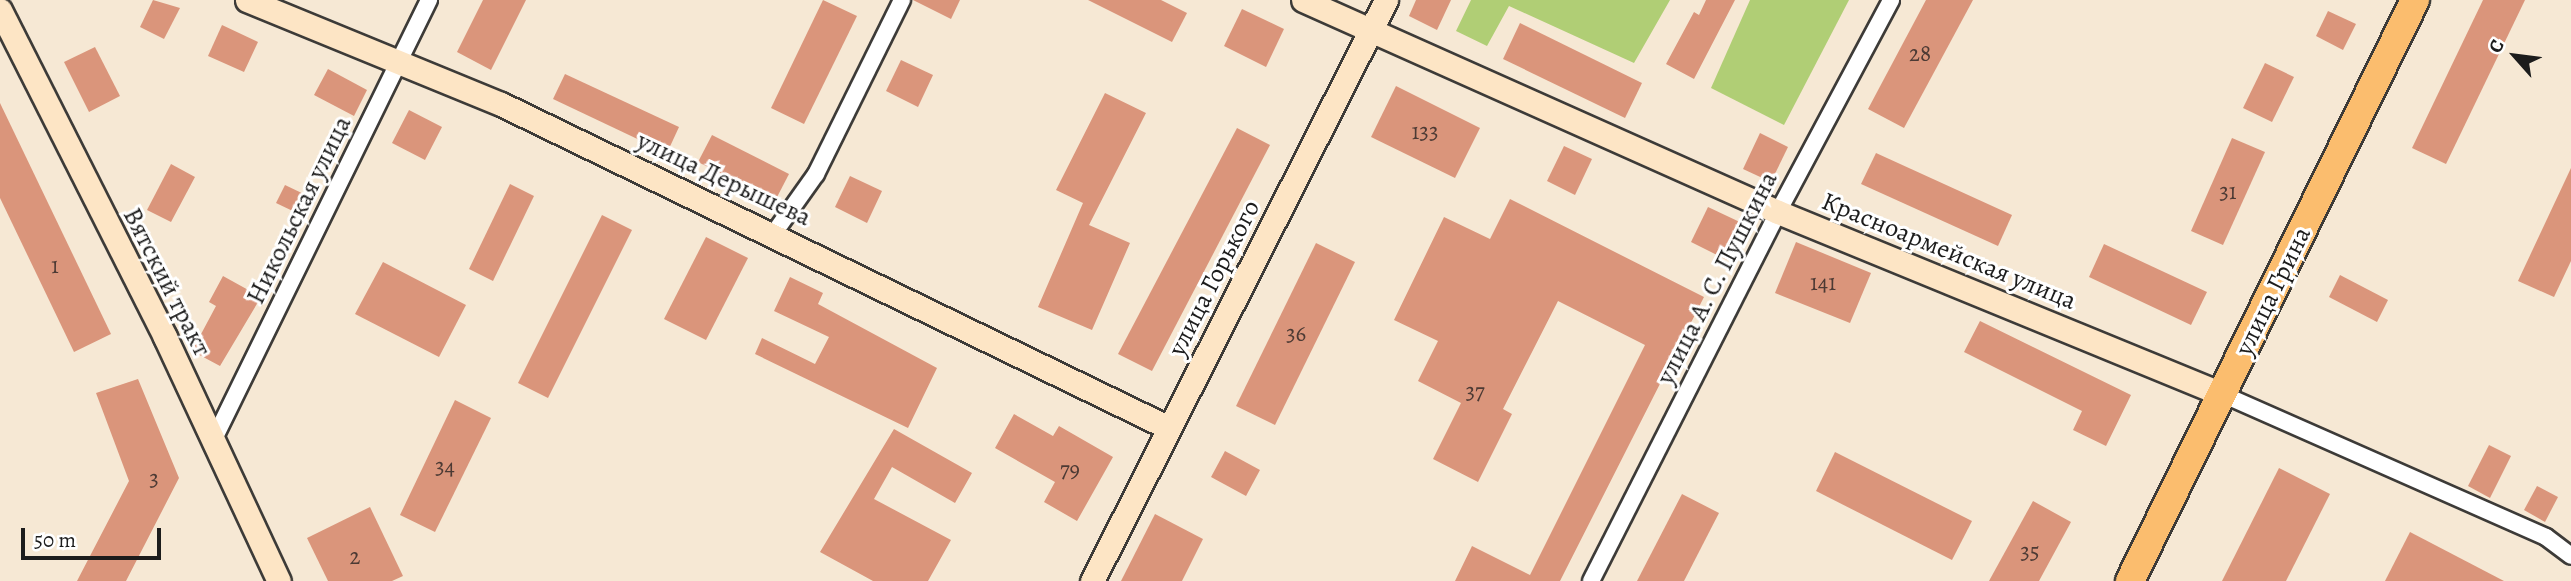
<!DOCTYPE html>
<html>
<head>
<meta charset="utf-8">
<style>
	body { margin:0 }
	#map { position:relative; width:2571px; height:581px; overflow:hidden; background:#f6e8d4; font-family:Alegreya,serif }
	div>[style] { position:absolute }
	.green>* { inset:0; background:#b0ce75 }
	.building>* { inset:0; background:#da957b }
	.roads { filter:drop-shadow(2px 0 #3d3b38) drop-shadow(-2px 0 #3d3b38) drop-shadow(0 2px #3d3b38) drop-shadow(0 -2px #3d3b38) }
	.street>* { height:16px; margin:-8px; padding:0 8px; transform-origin:8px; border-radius:8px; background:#fff }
	.secondary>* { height:23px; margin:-11.5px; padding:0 11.5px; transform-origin:11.5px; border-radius:11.5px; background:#fde5c5 }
	.highway>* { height:28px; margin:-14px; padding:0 14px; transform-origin:14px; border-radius:14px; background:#fbbd6e }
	span { translate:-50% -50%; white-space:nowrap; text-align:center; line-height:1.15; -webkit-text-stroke:6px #fff; paint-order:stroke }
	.number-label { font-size:23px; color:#4c3a34 }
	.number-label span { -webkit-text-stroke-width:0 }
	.street-label { font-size:26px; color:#1c1c1c }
	.north { position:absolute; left:2480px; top:21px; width:70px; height:70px; -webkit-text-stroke:5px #fff; paint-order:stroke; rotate:298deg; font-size:19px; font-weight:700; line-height:28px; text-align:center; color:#1c1c1c }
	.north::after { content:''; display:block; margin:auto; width:24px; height:32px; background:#1c1c1c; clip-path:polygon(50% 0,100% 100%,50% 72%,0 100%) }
	.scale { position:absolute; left:21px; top:528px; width:140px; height:32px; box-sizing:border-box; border:4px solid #1c1c1c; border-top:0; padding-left:9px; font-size:21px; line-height:24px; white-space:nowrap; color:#1c1c1c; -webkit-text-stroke:5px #fff; paint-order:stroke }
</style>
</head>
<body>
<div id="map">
	<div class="green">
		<i style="clip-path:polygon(1471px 0,1670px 0,1634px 63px,1509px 6px,1487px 46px,1456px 31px)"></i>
		<i style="clip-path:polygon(1750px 0,1849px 0,1784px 125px,1711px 88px)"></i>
	</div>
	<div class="building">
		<i style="clip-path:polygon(153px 0,180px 8px,164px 39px,140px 27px)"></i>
		<i style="clip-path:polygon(483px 0,526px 0,491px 70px,457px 52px)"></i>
		<i style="clip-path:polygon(823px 0,857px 16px,804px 124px,771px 108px)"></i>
		<i style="clip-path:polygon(913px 0,960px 0,951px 19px)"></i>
		<i style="clip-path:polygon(1088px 0,1161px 0,1187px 13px,1172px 42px)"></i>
		<i style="clip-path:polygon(1416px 0,1451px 0,1437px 30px,1409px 16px)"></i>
		<i style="clip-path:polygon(1706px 0,1735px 0,1694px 79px,1666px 64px,1694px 12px,1699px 15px)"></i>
		<i style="clip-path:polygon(1926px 0,1973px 0,1904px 128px,1868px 109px)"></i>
		<i style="clip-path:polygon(2483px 0,2525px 0,2446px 164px,2412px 148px)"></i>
		<i style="clip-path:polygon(1242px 9px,1284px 29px,1266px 67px,1224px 46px)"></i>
		<i style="clip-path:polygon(2328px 11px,2356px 24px,2343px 50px,2316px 36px)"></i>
		<i style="clip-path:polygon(1520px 23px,1642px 83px,1625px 118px,1503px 59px)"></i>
		<i style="clip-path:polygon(222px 25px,258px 42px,244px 72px,208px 56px)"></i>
		<i style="clip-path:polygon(95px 47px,120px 96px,89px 112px,64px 62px)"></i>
		<i style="clip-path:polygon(901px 60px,933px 75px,918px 107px,886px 91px)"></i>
		<i style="clip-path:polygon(2265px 63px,2294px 77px,2272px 122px,2243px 108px)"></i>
		<i style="clip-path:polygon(328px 69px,367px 90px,354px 116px,314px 95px)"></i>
		<i style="clip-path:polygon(565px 74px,679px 127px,667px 153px,553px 99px)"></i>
		<i style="clip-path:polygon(1396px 86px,1480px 128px,1455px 178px,1371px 137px)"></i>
		<i style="clip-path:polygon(1105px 93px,1146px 113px,1089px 225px,1130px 243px,1092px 330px,1038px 307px,1083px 203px,1056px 190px)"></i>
		<i style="clip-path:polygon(0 103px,111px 334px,74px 352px,0 198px)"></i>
		<i style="clip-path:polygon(409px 110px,442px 127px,425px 160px,392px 143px)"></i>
		<i style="clip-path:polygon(1237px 128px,1270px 145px,1152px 371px,1118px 354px)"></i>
		<i style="clip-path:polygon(1760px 133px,1788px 147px,1771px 182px,1743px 169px)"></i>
		<i style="clip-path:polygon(712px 135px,789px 174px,775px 201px,698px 162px)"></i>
		<i style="clip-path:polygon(2232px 138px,2265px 152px,2223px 245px,2191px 231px)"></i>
		<i style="clip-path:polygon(1564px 146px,1592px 159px,1575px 195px,1547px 181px)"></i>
		<i style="clip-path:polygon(1876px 153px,2012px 215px,1998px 246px,1861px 184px)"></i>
		<i style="clip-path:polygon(171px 164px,195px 177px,171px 222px,147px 210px)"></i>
		<i style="clip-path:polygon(2571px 168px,2571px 261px,2554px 297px,2518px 281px)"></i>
		<i style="clip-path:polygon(850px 176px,882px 191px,867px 223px,835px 207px)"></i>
		<i style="clip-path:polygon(510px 184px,534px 196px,493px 281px,469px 269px)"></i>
		<i style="clip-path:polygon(285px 185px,308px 196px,299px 214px,276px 203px)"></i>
		<i style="clip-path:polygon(1510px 199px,1704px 297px,1560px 581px,1455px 581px,1472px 546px,1530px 575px,1645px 345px,1558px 301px,1503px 409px,1512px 414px,1478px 482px,1433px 459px,1461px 403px,1418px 381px,1438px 341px,1394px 320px,1444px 217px,1490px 239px)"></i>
		<i style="clip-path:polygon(1708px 207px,1744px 224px,1727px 260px,1691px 242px)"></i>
		<i style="clip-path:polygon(602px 215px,632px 230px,548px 398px,518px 383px)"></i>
		<i style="clip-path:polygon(706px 237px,748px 258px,706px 340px,664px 319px)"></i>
		<i style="clip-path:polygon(1796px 242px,1871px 273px,1850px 323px,1775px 293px)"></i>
		<i style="clip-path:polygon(1316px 243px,1355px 262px,1275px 425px,1236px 406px)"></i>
		<i style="clip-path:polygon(2104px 244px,2207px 292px,2191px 325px,2089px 277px)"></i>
		<i style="clip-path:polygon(383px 262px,466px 305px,439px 357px,355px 314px)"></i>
		<i style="clip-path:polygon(2340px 275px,2388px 300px,2377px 322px,2329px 297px)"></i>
		<i style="clip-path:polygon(223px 276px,261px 297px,220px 366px,192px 351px,216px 306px,209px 302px)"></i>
		<i style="clip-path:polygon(790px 277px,823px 293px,818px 304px,937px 368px,908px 428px,755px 354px,762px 338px,815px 364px,829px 337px,774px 311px)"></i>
		<i style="clip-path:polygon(1980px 321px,2131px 395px,2106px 446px,2073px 430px,2082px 411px,1964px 352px)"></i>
		<i style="clip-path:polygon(138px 379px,179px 478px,126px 581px,77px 581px,129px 481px,96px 393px)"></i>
		<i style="clip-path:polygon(455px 400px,491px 418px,435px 532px,400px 515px)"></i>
		<i style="clip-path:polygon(1014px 414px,1053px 436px,1059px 426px,1113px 457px,1077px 521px,1044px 502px,1055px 482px,995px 448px)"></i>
		<i style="clip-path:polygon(894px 429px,972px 473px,955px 503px,892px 467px,874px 499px,951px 540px,928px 581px,873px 581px,820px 552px)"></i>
		<i style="clip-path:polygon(2489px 445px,2511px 456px,2490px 498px,2468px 486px)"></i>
		<i style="clip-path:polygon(1225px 451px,1260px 470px,1246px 496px,1211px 477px)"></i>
		<i style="clip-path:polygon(1835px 452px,1972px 521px,1952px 560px,1816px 491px)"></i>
		<i style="clip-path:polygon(2279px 468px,2330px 494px,2286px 581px,2222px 581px)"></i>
		<i style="clip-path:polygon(2537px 486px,2558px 497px,2545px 522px,2524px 510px)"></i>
		<i style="clip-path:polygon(1682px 494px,1719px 513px,1684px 581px,1637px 581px)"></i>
		<i style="clip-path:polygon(2033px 501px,2071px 522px,2039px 581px,1989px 581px)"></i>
		<i style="clip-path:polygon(370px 507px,403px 576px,392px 581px,328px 581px,307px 538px)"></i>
		<i style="clip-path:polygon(1155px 514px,1203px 539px,1182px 581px,1121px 581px)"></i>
		<i style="clip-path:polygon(2410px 532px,2504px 581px,2385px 581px)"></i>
	</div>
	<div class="roads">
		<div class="street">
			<i style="left:774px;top:233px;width:72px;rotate:-54.6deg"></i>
			<i style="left:816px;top:174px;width:194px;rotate:-63.7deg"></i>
			<i style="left:2222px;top:394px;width:354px;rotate:23.8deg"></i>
			<i style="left:2546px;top:537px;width:31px;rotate:37deg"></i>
			<i style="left:213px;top:441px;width:491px;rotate:-63.9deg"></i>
			<i style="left:1591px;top:581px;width:414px;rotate:-63.1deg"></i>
			<i style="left:1778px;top:212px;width:240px;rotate:-61.9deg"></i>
		</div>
		<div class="secondary">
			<i style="left:247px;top:0;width:274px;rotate:22.3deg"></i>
			<i style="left:501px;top:104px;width:742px;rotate:25.87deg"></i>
			<i style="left:1303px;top:0;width:520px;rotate:24.05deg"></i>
			<i style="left:1778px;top:212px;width:480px;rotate:22.3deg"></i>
			<i style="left:0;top:10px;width:366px;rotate:63.2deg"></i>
			<i style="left:165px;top:337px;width:269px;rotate:65deg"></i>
			<i style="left:1092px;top:581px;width:651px;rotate:-63.16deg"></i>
		</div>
		<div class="highway">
			<i style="left:2130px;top:581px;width:647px;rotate:-63.87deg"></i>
		</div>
	</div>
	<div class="number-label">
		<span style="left:1920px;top:54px">28</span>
		<span style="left:1425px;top:132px">133</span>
		<span style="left:2228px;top:192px">31</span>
		<span style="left:55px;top:266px">1</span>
		<span style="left:1823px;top:283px">141</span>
		<span style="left:1296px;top:334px">36</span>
		<span style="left:1475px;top:392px">37</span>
		<span style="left:445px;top:467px">34</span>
		<span style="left:1070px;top:470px">79</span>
		<span style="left:154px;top:479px">3</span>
		<span style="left:2030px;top:552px">35</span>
		<span style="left:355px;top:557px">2</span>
	</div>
	<div class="street-label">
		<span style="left:724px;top:179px;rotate:25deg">улица Дерышева</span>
		<span style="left:299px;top:210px;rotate:-64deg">Никольская улица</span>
		<span style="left:1949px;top:251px;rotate:22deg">Красноармейская улица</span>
		<span style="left:1214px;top:278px;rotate:-63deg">улица Горького</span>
		<span style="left:1717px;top:278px;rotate:-63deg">улица А. С. Пушкина</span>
		<span style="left:167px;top:282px;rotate:63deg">Вятский тракт</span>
		<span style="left:2273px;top:291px;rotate:-64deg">улица Грина</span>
	</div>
	<div class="north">С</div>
	<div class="scale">50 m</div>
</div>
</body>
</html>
